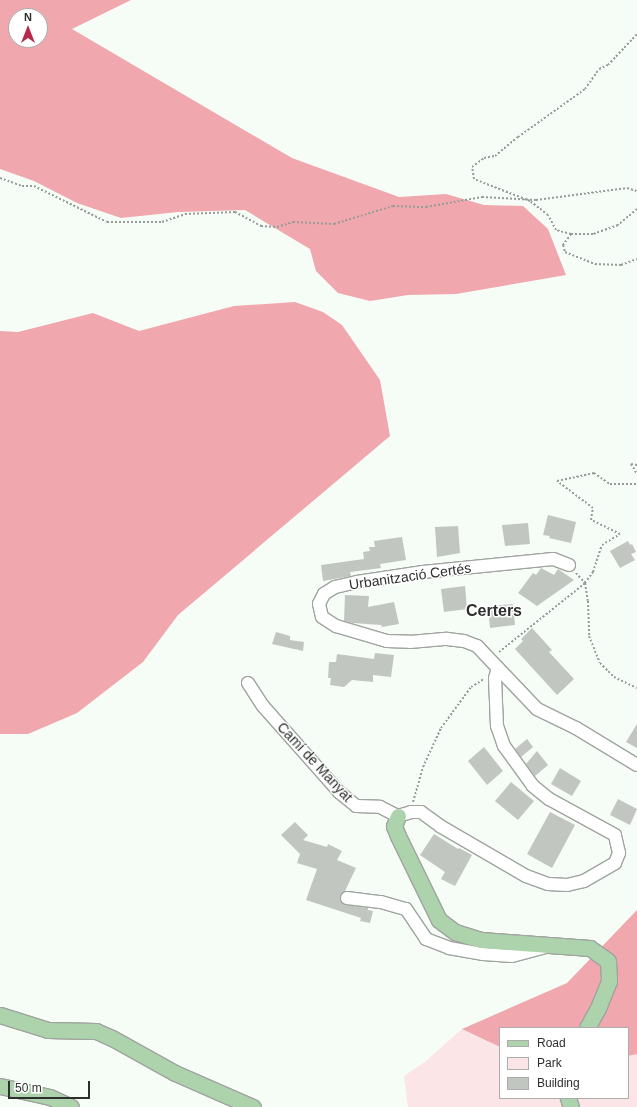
<!DOCTYPE html>
<html>
<head>
<meta charset="utf-8">
<style>
	body { margin:0 }
	#map { position:relative; width:637px; height:1107px; overflow:hidden; background:#f6fcf6; font-family:Arial,sans-serif }
	div>[style] { position:absolute }
	.green>* { inset:0; background:#fce5e7 }
	.forest>* { inset:0; background:#f0a7ae }
	.building>* { inset:0; background:#c1c6c0 }
	.path>* { height:2px; margin-top:-1px; transform-origin:0; background:repeating-linear-gradient(90deg,#989c98 0 2px,transparent 0 4px) }
	.roads { filter:drop-shadow(1px 0 #9fa49e) drop-shadow(-1px 0 #9fa49e) drop-shadow(0 1px #9fa49e) drop-shadow(0 -1px #9fa49e) }
	.minor>* { height:12px; margin:-6px; padding:0 6px; transform-origin:6px; border-radius:6px; background:#fff }
	.major>* { height:15px; margin:-7.5px; padding:0 7.5px; transform-origin:7.5px; border-radius:7.5px; background:#add3ad }
	span { translate:-50% -50%; white-space:nowrap; text-align:center; line-height:1.15; -webkit-text-stroke:3px #fff; paint-order:stroke }
	.street-label { font-size:14px; color:#2d2f2d }
	.quarter-label { font-size:16px; color:#2d2f2d; font-weight:700 }
	.legend { position:absolute; left:499px; top:1027px; width:130px; height:72px; box-sizing:border-box; background:#fff; border:1px solid #abacab; margin:0; padding:5px 7px; list-style:none; font-size:12px; color:#2d2f2d }
	.legend li { display:flex; align-items:center; gap:8px; height:20px }
	.legend b { width:20px; border:1px solid #abacab }
	.north { position:absolute; left:8px; top:8px; width:40px; height:40px; box-sizing:border-box; background:#fff; border:1px solid #abacab; border-radius:50%; rotate:0deg; font-size:11px; font-weight:700; line-height:16px; text-align:center; color:#2d2f2d }
	.north::after { content:''; display:block; margin:auto; width:14px; height:18px; background:#b7264b; clip-path:polygon(50% 0,100% 100%,50% 72%,0 100%) }
	.scale { position:absolute; left:8px; top:1081px; width:82px; height:18px; box-sizing:border-box; border:2px solid #2d2f2d; border-top:0; padding-left:5px; font-size:12px; line-height:14px; white-space:nowrap; color:#2d2f2d; -webkit-text-stroke:3px #fff; paint-order:stroke }
</style>
</head>
<body>
<div id="map">
	<div class="green">
		<i style="clip-path:polygon(462px 1029px,500px 1047px,500px 1098px,628px 1098px,628px 1056px,637px 1054px,637px 1107px,408px 1107px,404px 1076px,426px 1061px)"></i>
	</div>
	<div class="forest">
		<i style="clip-path:polygon(evenodd,0 0,131px 0,72px 29px,292px 158px,399px 197px,446px 194px,484px 205px,523px 206px,548px 229px,566px 275px,456px 294px,408px 295px,370px 301px,338px 293px,316px 271px,310px 249px,245px 210px,178px 212px,121px 218px,77px 203px,34px 181px,0 169px,0 0,16px 16px,40px 16px,40px 40px,16px 40px,16px 16px)"></i>
		<i style="clip-path:polygon(295px 302px,323px 312px,342px 325px,380px 380px,390px 436px,178px 615px,143px 662px,77px 713px,28px 734px,0 734px,0 331px,18px 332px,93px 313px,139px 331px,234px 306px)"></i>
		<i style="clip-path:polygon(637px 910px,637px 1054px,628px 1056px,628px 1028px,500px 1028px,500px 1047px,462px 1029px,567px 983px)"></i>
	</div>
	<div class="building">
		<i style="clip-path:polygon(548px 515px,576px 522px,571px 543px,549px 538px,550px 536px,543px 535px)"></i>
		<i style="clip-path:polygon(528px 523px,530px 544px,505px 546px,502px 525px)"></i>
		<i style="clip-path:polygon(458px 526px,460px 553px,437px 557px,435px 527px)"></i>
		<i style="clip-path:polygon(402px 537px,406px 560px,380px 564px,381px 568px,350px 572px,351px 576px,323px 581px,321px 565px,364px 559px,363px 552px,370px 551px,369px 547px,375px 547px,374px 541px)"></i>
		<i style="clip-path:polygon(628px 541px,630px 545px,632px 544px,636px 552px,631px 554px,635px 560px,620px 568px,610px 551px)"></i>
		<i style="clip-path:polygon(541px 568px,554px 575px,558px 569px,574px 580px,537px 606px,518px 593px,533px 573px,536px 575px)"></i>
		<i style="clip-path:polygon(465px 586px,467px 609px,444px 612px,441px 589px)"></i>
		<i style="clip-path:polygon(345px 595px,369px 596px,368px 607px,394px 602px,399px 624px,382px 627px,381px 625px,353px 623px,344px 621px)"></i>
		<i style="clip-path:polygon(513px 604px,515px 625px,490px 628px,488px 606px)"></i>
		<i style="clip-path:polygon(532px 628px,552px 650px,549px 652px,574px 679px,557px 695px,515px 649px,523px 641px,521px 639px)"></i>
		<i style="clip-path:polygon(276px 632px,290px 636px,290px 640px,304px 642px,303px 651px,272px 644px)"></i>
		<i style="clip-path:polygon(375px 653px,394px 655px,391px 677px,373px 675px,373px 682px,352px 680px,344px 687px,330px 685px,331px 678px,328px 678px,329px 662px,336px 662px,337px 654px,374px 659px)"></i>
		<i style="clip-path:polygon(637px 724px,637px 748px,626px 742px)"></i>
		<i style="clip-path:polygon(527px 739px,533px 747px,521px 757px,515px 749px)"></i>
		<i style="clip-path:polygon(484px 747px,503px 771px,487px 785px,468px 761px)"></i>
		<i style="clip-path:polygon(537px 751px,548px 765px,535px 776px,526px 764px)"></i>
		<i style="clip-path:polygon(560px 768px,581px 781px,572px 796px,551px 784px)"></i>
		<i style="clip-path:polygon(511px 782px,534px 801px,518px 820px,495px 801px)"></i>
		<i style="clip-path:polygon(618px 799px,637px 809px,630px 825px,610px 815px)"></i>
		<i style="clip-path:polygon(550px 812px,575px 825px,552px 868px,527px 854px)"></i>
		<i style="clip-path:polygon(295px 822px,308px 835px,303px 840px,327px 847px,328px 844px,342px 851px,337px 860px,356px 868px,345px 891px,341px 894px,340px 901px,346px 905px,368px 908px,368px 910px,373px 911px,370px 923px,360px 921px,361px 918px,306px 900px,317px 869px,297px 863px,300px 854px,281px 835px)"></i>
		<i style="clip-path:polygon(434px 834px,458px 849px,459px 848px,472px 855px,455px 886px,441px 879px,445px 872px,420px 855px)"></i>
	</div>
	<div class="path">
		<i style="left:0;top:178px;width:23px;rotate:20deg"></i>
		<i style="left:22px;top:186px;width:12px"></i>
		<i style="left:34px;top:186px;width:81px;rotate:26.3deg"></i>
		<i style="left:107px;top:222px;width:55px"></i>
		<i style="left:162px;top:222px;width:24px;rotate:-19deg"></i>
		<i style="left:185px;top:214px;width:50px;rotate:-2.3deg"></i>
		<i style="left:235px;top:212px;width:30px;rotate:28deg"></i>
		<i style="left:261px;top:226px;width:16px;rotate:4deg"></i>
		<i style="left:277px;top:227px;width:17px;rotate:-17deg"></i>
		<i style="left:293px;top:222px;width:41px;rotate:2.8deg"></i>
		<i style="left:334px;top:224px;width:62px;rotate:-17deg"></i>
		<i style="left:393px;top:206px;width:33px;rotate:2deg"></i>
		<i style="left:426px;top:207px;width:57px;rotate:-10.1deg"></i>
		<i style="left:482px;top:197px;width:54px;rotate:3.2deg"></i>
		<i style="left:536px;top:200px;width:92px;rotate:-7.5deg"></i>
		<i style="left:627px;top:188px;width:10px;rotate:17deg"></i>
		<i style="left:637px;top:209px;width:25px;rotate:140deg"></i>
		<i style="left:618px;top:225px;width:27px;rotate:160deg"></i>
		<i style="left:593px;top:234px;width:22px;rotate:180deg"></i>
		<i style="left:571px;top:234px;width:14px;rotate:126deg"></i>
		<i style="left:563px;top:245px;width:7px;rotate:74deg"></i>
		<i style="left:565px;top:252px;width:32px;rotate:22deg"></i>
		<i style="left:595px;top:264px;width:26px;rotate:2deg"></i>
		<i style="left:621px;top:265px;width:17px;rotate:-21deg"></i>
		<i style="left:571px;top:234px;width:16px;rotate:-165deg"></i>
		<i style="left:556px;top:230px;width:17px;rotate:-118deg"></i>
		<i style="left:548px;top:215px;width:23px;rotate:-142deg"></i>
		<i style="left:530px;top:201px;width:60px;rotate:-158.6deg"></i>
		<i style="left:474px;top:179px;width:12px;rotate:-99deg"></i>
		<i style="left:472px;top:167px;width:15px;rotate:-37deg"></i>
		<i style="left:484px;top:158px;width:11px;rotate:-10deg"></i>
		<i style="left:495px;top:156px;width:30px;rotate:-40deg"></i>
		<i style="left:518px;top:137px;width:82px;rotate:-35.6deg"></i>
		<i style="left:585px;top:89px;width:24px;rotate:-55deg"></i>
		<i style="left:599px;top:69px;width:10px;rotate:-24deg"></i>
		<i style="left:608px;top:65px;width:42px;rotate:-46.9deg"></i>
		<i style="left:637px;top:465px;width:6px;rotate:-171deg"></i>
		<i style="left:631px;top:464px;width:12px;rotate:59deg"></i>
		<i style="left:576px;top:573px;width:13px;rotate:48deg"></i>
		<i style="left:585px;top:583px;width:18px;rotate:81deg"></i>
		<i style="left:588px;top:601px;width:35px;rotate:88deg"></i>
		<i style="left:589px;top:636px;width:29px;rotate:68deg"></i>
		<i style="left:600px;top:663px;width:20px;rotate:45deg"></i>
		<i style="left:614px;top:677px;width:25px;rotate:26deg"></i>
		<i style="left:499px;top:652px;width:110px;rotate:-38.7deg"></i>
		<i style="left:585px;top:583px;width:14px;rotate:-54deg"></i>
		<i style="left:593px;top:572px;width:28px;rotate:-72deg"></i>
		<i style="left:602px;top:545px;width:21px;rotate:-31deg"></i>
		<i style="left:620px;top:534px;width:32px;rotate:-154deg"></i>
		<i style="left:591px;top:520px;width:12px;rotate:-81deg"></i>
		<i style="left:593px;top:508px;width:45px;rotate:-143.1deg"></i>
		<i style="left:557px;top:481px;width:38px;rotate:-12deg"></i>
		<i style="left:594px;top:473px;width:19px;rotate:35deg"></i>
		<i style="left:610px;top:484px;width:27px"></i>
		<i style="left:413px;top:802px;width:36px;rotate:-74deg"></i>
		<i style="left:423px;top:767px;width:43px;rotate:-65.2deg"></i>
		<i style="left:441px;top:728px;width:51px;rotate:-53.8deg"></i>
		<i style="left:471px;top:687px;width:15px;rotate:-32deg"></i>
	</div>
	<div class="roads">
		<div class="minor">
			<i style="left:569px;top:565px;width:17px;rotate:-159deg"></i>
			<i style="left:553px;top:559px;width:131px;rotate:174.3deg"></i>
			<i style="left:423px;top:572px;width:67px;rotate:171.4deg"></i>
			<i style="left:357px;top:582px;width:23px;rotate:167deg"></i>
			<i style="left:335px;top:587px;width:13px;rotate:148deg"></i>
			<i style="left:324px;top:594px;width:11px;rotate:117deg"></i>
			<i style="left:319px;top:604px;width:13px;rotate:77deg"></i>
			<i style="left:322px;top:617px;width:17px;rotate:33deg"></i>
			<i style="left:336px;top:626px;width:53px;rotate:16.4deg"></i>
			<i style="left:387px;top:641px;width:23px;rotate:2deg"></i>
			<i style="left:410px;top:642px;width:37px;rotate:-5deg"></i>
			<i style="left:447px;top:639px;width:17px;rotate:7deg"></i>
			<i style="left:464px;top:641px;width:14px;rotate:21deg"></i>
			<i style="left:477px;top:646px;width:87px;rotate:46.4deg"></i>
			<i style="left:537px;top:709px;width:43px;rotate:26deg"></i>
			<i style="left:576px;top:728px;width:71px;rotate:31.2deg"></i>
			<i style="left:248px;top:683px;width:27px;rotate:57deg"></i>
			<i style="left:263px;top:706px;width:115px;rotate:48.5deg"></i>
			<i style="left:339px;top:792px;width:22px;rotate:39deg"></i>
			<i style="left:356px;top:806px;width:24px;rotate:2deg"></i>
			<i style="left:380px;top:807px;width:20px;rotate:27deg"></i>
			<i style="left:398px;top:816px;width:14px;rotate:-17deg"></i>
			<i style="left:411px;top:812px;width:10px"></i>
			<i style="left:421px;top:812px;width:24px;rotate:36deg"></i>
			<i style="left:440px;top:826px;width:99px;rotate:30.2deg"></i>
			<i style="left:526px;top:876px;width:23px;rotate:20deg"></i>
			<i style="left:548px;top:884px;width:19px;rotate:3deg"></i>
			<i style="left:567px;top:885px;width:17px;rotate:-13deg"></i>
			<i style="left:584px;top:881px;width:36px;rotate:-30deg"></i>
			<i style="left:615px;top:863px;width:11px;rotate:-68deg"></i>
			<i style="left:619px;top:853px;width:18px;rotate:-103deg"></i>
			<i style="left:615px;top:835px;width:75px;rotate:-151.4deg"></i>
			<i style="left:549px;top:799px;width:21px;rotate:-141deg"></i>
			<i style="left:533px;top:786px;width:49px;rotate:-125.9deg"></i>
			<i style="left:504px;top:746px;width:21px;rotate:-109deg"></i>
			<i style="left:497px;top:726px;width:48px;rotate:-92.4deg"></i>
			<i style="left:495px;top:678px;width:10px;rotate:-73deg"></i>
			<i style="left:347px;top:898px;width:34px;rotate:7deg"></i>
			<i style="left:381px;top:902px;width:26px;rotate:16deg"></i>
			<i style="left:406px;top:909px;width:36px;rotate:56deg"></i>
			<i style="left:426px;top:939px;width:25px;rotate:21deg"></i>
			<i style="left:449px;top:948px;width:35px;rotate:10deg"></i>
			<i style="left:483px;top:954px;width:29px;rotate:4deg"></i>
			<i style="left:512px;top:956px;width:34px;rotate:-15deg"></i>
		</div>
		<div class="major">
			<i style="left:398px;top:816px;width:11px;rotate:112deg"></i>
			<i style="left:394px;top:826px;width:11px;rotate:68deg"></i>
			<i style="left:398px;top:836px;width:93px;rotate:64deg"></i>
			<i style="left:439px;top:920px;width:20px;rotate:37deg"></i>
			<i style="left:455px;top:932px;width:27px;rotate:17deg"></i>
			<i style="left:481px;top:940px;width:109px;rotate:4.2deg"></i>
			<i style="left:590px;top:948px;width:22px;rotate:36deg"></i>
			<i style="left:608px;top:961px;width:20px;rotate:87deg"></i>
			<i style="left:609px;top:981px;width:29px;rotate:112deg"></i>
			<i style="left:598px;top:1008px;width:23px;rotate:119deg"></i>
			<i style="left:0;top:1015px;width:50px;rotate:17.4deg"></i>
			<i style="left:48px;top:1030px;width:48px;rotate:1.2deg"></i>
			<i style="left:96px;top:1031px;width:17px;rotate:24deg"></i>
			<i style="left:112px;top:1038px;width:72px;rotate:29.1deg"></i>
			<i style="left:175px;top:1073px;width:85px;rotate:23.6deg"></i>
			<i style="left:0;top:1086px;width:51px;rotate:12.4deg"></i>
			<i style="left:50px;top:1097px;width:23px;rotate:25deg"></i>
			<i style="left:568px;top:1098px;width:9px;rotate:72deg"></i>
		</div>
	</div>
	<div class="street-label">
		<span style="left:410px;top:576px;rotate:-8deg">Urbanització Certés</span>
		<span style="left:315px;top:762px;rotate:47deg">Camí de Manyat</span>
	</div>
	<div class="quarter-label">
		<span style="left:494px;top:611px">Certers</span>
	</div>
	<ul class="legend">
	<li><b style="height:5px;background:#add3ad"></b>Road</li>
	<li><b style="height:11px;background:#fce5e7"></b>Park</li>
	<li><b style="height:11px;background:#c1c6c0"></b>Building</li>
	</ul>
	<div class="north">N</div>
	<div class="scale">50 m</div>
</div>
</body>
</html>
